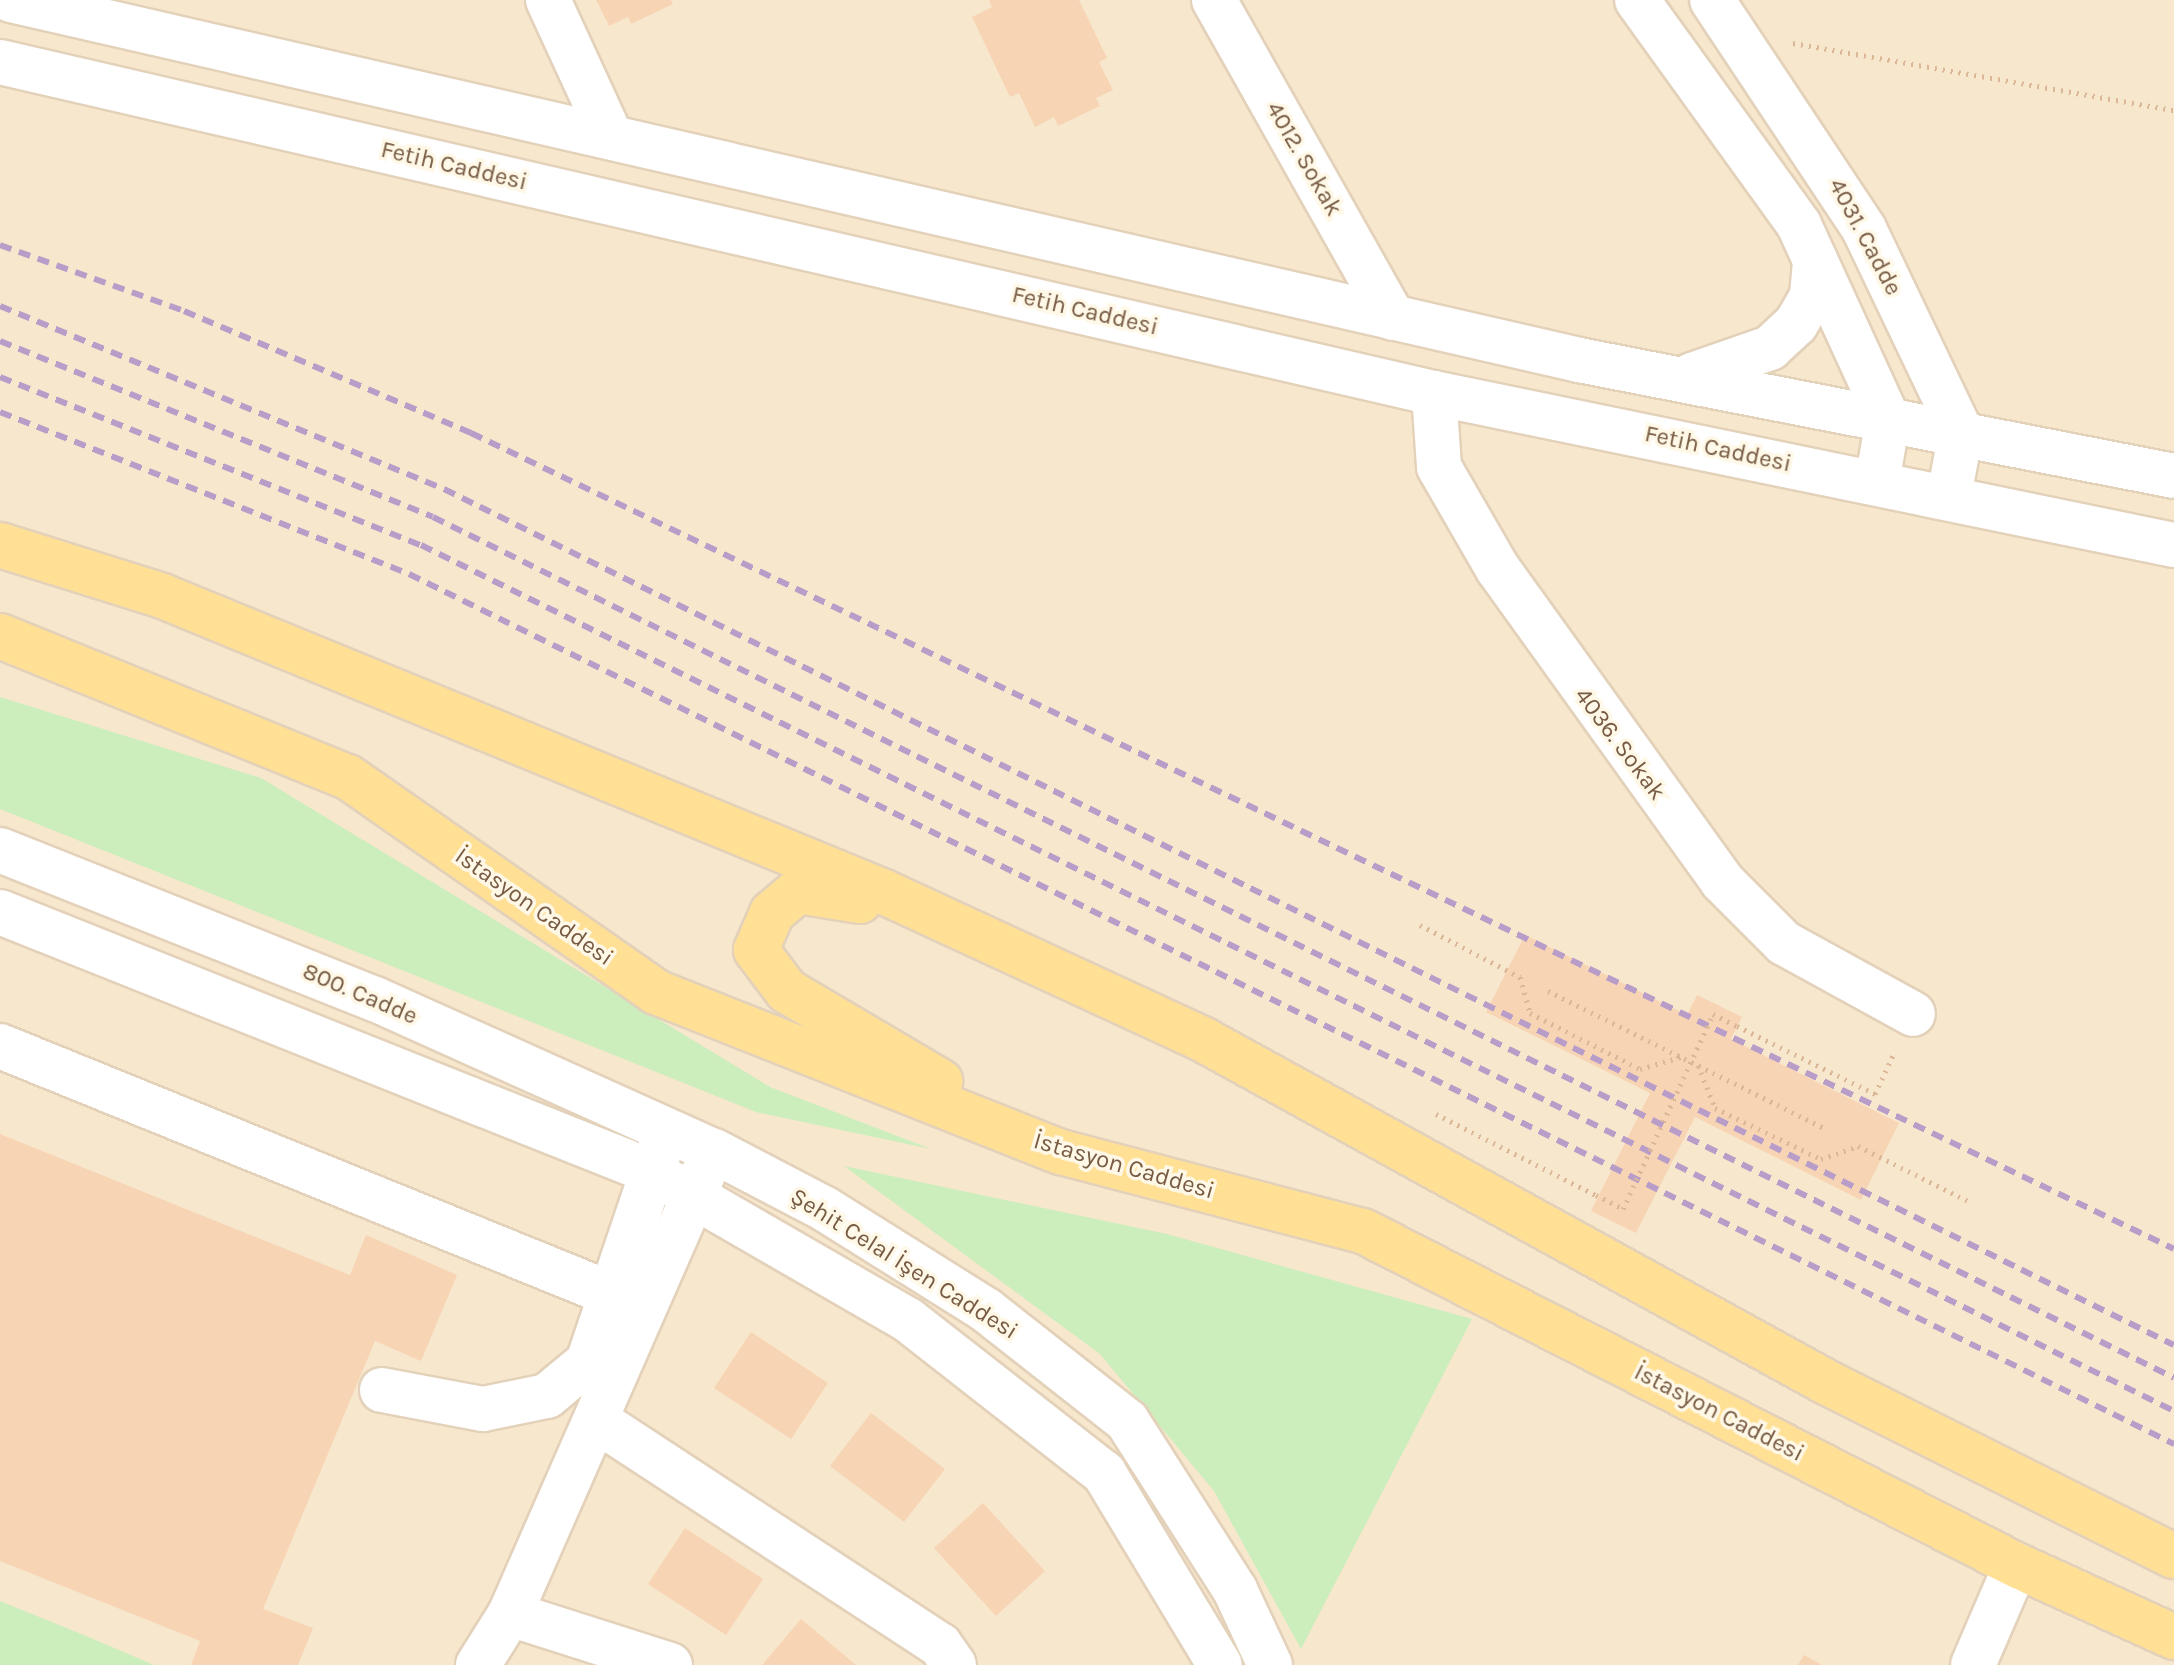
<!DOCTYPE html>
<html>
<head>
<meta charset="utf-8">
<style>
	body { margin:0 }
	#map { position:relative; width:2174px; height:1665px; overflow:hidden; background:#fff5df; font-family:Karla,sans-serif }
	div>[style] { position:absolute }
	.residential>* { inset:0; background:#f7e7cd }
	.green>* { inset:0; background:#ccedbc }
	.building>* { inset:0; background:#f7d4b4 }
	.path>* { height:5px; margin-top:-2.5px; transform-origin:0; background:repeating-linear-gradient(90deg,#dbb797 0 2px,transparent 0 8px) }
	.roads { filter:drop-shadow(2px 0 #e3d1ba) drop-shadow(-2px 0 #e3d1ba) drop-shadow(0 2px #e3d1ba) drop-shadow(0 -2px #e3d1ba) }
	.minor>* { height:44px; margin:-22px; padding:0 22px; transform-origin:22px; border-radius:22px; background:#fff }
	.major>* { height:44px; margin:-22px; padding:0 22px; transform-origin:22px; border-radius:22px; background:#ffe095 }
	.rail>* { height:6px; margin-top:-3px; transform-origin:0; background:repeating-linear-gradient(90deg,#b89dc8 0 12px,transparent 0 20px) }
	.path-bridge>* { height:5px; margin-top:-2.5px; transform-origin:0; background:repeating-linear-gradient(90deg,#dbb797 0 2px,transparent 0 8px) }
	span { translate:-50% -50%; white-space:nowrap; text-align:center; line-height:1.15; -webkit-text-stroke:7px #fff8e7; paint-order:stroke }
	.street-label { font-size:24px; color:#775b44 }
</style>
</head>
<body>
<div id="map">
	<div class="residential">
		<i style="clip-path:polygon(0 0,2174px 0,2174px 1665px,0 1665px)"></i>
	</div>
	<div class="green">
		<i style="clip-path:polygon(0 697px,261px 778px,770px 1087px,931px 1149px,756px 1112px,0 809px)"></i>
		<i style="clip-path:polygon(844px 1166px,1167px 1234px,1472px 1319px,1301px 1649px,1214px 1491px,1100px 1354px)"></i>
		<i style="clip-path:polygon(0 1601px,91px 1638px,154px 1665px,0 1665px)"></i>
	</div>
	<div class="building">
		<i style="clip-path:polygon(596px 0,671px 0,673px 4px,631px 24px,628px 17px,609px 26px)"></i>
		<i style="clip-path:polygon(989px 0,1079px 0,1107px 58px,1099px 62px,1113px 90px,1096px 98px,1100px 106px,1058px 126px,1054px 117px,1035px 127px,1019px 93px,1010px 97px,972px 17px,992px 7px)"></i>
		<i style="clip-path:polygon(1525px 935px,1687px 1015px,1697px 995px,1742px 1017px,1731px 1039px,1899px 1123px,1861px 1200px,1695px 1117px,1636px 1233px,1591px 1211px,1650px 1093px,1486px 1012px)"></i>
		<i style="clip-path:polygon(0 1134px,350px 1275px,366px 1235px,457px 1275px,421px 1361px,375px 1341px,263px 1609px,313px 1628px,298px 1665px,191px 1665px,200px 1641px,0 1561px)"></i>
		<i style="clip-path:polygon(751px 1332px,828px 1383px,791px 1439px,714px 1388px)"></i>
		<i style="clip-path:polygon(871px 1413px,945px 1469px,904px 1522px,830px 1466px)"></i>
		<i style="clip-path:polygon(983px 1503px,1045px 1571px,996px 1616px,934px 1548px)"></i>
		<i style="clip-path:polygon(685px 1528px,763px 1579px,726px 1635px,648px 1584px)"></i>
		<i style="clip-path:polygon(801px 1619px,856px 1665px,762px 1665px)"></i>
		<i style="clip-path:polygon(1804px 1655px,1822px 1665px,1798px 1665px)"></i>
	</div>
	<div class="path">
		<i style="left:1793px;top:43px;width:387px;rotate:10deg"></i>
		<i style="left:1420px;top:925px;width:113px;rotate:27.5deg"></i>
		<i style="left:1520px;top:977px;width:37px;rotate:74deg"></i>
		<i style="left:1530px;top:1013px;width:123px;rotate:27deg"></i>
		<i style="left:1640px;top:1069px;width:43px;rotate:-16.3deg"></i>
		<i style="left:1548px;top:991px;width:310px;rotate:26.4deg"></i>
		<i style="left:1737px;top:1026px;width:154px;rotate:26.2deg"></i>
		<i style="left:1875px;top:1094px;width:45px;rotate:-65.1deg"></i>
		<i style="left:1698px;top:1065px;width:46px;rotate:68.4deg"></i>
		<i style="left:1715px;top:1108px;width:118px;rotate:25.7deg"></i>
		<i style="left:1821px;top:1159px;width:39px;rotate:-19deg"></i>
		<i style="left:1858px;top:1146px;width:127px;rotate:26.6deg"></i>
		<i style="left:1436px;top:1114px;width:179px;rotate:26.9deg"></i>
	</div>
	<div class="roads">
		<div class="minor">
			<i style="left:11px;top:0;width:1609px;rotate:12.93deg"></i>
			<i style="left:1579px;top:360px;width:606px;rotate:11.03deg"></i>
			<i style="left:548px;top:0;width:149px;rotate:65.3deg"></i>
			<i style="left:1214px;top:0;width:365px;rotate:60.6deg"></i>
			<i style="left:1637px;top:0;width:277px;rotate:54.2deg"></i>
			<i style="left:1799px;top:225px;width:213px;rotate:65.4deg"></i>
			<i style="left:1888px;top:419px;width:65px;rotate:99.8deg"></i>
			<i style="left:1712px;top:0;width:275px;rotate:56.4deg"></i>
			<i style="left:1864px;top:229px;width:225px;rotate:64.5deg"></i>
			<i style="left:1961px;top:432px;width:65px;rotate:100.6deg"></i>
			<i style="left:0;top:62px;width:1472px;rotate:13deg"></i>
			<i style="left:1434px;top:393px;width:755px;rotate:11.61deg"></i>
			<i style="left:1692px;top:375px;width:83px;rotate:-19.1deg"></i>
			<i style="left:1770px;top:348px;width:35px;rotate:-43deg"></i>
			<i style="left:1796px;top:324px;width:32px;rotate:-60deg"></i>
			<i style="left:1812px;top:296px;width:36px;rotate:-85deg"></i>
			<i style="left:1434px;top:393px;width:74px;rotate:86.1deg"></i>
			<i style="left:1439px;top:467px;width:118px;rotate:60deg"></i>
			<i style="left:1498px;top:569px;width:384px;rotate:54.3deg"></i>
			<i style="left:1722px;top:881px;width:88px;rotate:45deg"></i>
			<i style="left:1784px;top:943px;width:147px;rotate:28.8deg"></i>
			<i style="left:0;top:850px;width:404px;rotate:21.7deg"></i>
			<i style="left:375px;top:999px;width:372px;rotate:24.2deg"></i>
			<i style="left:714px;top:1151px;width:125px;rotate:27.6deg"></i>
			<i style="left:825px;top:1209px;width:190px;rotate:32.1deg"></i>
			<i style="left:986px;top:1310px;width:179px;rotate:38.2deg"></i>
			<i style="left:1127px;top:1421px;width:201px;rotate:57.4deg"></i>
			<i style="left:1235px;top:1590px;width:83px;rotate:65deg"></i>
			<i style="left:0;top:912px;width:700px;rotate:21.73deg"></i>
			<i style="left:650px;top:1171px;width:298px;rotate:30deg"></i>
			<i style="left:908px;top:1320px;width:249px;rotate:38deg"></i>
			<i style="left:1104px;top:1473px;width:224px;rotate:58.9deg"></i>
			<i style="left:0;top:1046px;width:659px;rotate:22.09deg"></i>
			<i style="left:382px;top:1390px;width:103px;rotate:10.7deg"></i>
			<i style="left:483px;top:1409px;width:65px;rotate:-11.5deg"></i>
			<i style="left:547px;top:1396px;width:53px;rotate:-39.7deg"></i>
			<i style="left:588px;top:1362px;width:231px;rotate:-71.3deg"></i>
			<i style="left:596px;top:1420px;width:411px;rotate:33.2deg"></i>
			<i style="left:940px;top:1645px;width:24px;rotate:55deg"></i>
			<i style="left:510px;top:1614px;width:168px;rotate:17.7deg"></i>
			<i style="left:478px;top:1665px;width:60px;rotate:-57.9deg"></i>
			<i style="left:510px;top:1614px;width:487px;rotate:-66.3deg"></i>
			<i style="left:1973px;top:1665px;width:109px;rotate:-66.7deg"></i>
		</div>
		<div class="major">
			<i style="left:0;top:545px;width:168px;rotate:17.4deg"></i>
			<i style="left:160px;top:595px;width:783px;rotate:22.3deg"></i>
			<i style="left:884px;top:892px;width:353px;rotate:24.8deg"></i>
			<i style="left:1204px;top:1040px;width:710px;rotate:28.8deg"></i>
			<i style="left:1826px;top:1382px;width:389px;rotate:26.6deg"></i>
			<i style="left:0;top:636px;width:375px;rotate:22.1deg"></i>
			<i style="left:348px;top:777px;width:376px;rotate:34.9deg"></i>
			<i style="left:656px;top:992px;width:435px;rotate:21.6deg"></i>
			<i style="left:1061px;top:1152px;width:312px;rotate:14.7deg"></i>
			<i style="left:1363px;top:1231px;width:733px;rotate:27.09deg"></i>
			<i style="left:2016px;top:1565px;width:174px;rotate:24.5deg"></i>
			<i style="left:860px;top:901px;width:63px;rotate:-170.8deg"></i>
			<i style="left:798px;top:891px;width:34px;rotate:140deg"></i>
			<i style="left:772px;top:913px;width:40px;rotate:113.4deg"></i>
			<i style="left:756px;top:950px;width:51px;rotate:52.9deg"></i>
			<i style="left:787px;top:991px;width:178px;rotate:30.5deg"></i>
		</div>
	</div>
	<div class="rail">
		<i style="left:0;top:245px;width:195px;rotate:19.7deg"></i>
		<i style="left:184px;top:311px;width:312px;rotate:23deg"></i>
		<i style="left:471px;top:433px;width:1888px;rotate:25.6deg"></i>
		<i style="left:0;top:306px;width:480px;rotate:22.4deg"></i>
		<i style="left:444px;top:489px;width:1930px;rotate:26.33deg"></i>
		<i style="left:0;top:341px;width:467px;rotate:22.1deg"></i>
		<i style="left:433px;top:517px;width:1942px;rotate:26.31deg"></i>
		<i style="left:0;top:377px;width:453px;rotate:21.8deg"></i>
		<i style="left:421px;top:545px;width:1955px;rotate:26.29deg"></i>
		<i style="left:0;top:412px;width:440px;rotate:21.6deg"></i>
		<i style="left:409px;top:574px;width:1968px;rotate:26.24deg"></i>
	</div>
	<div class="path-bridge">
		<i style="left:1596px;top:1195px;width:30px;rotate:27deg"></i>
		<i style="left:1623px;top:1209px;width:215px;rotate:-65.2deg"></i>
		<i style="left:1713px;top:1014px;width:27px;rotate:27deg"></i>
	</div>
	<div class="street-label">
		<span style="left:1304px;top:159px;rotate:60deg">4012. Sokak</span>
		<span style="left:454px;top:166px;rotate:13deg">Fetih Caddesi</span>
		<span style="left:1865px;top:237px;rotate:62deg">4031. Cadde</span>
		<span style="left:1085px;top:311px;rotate:13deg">Fetih Caddesi</span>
		<span style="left:1718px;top:449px;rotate:12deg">Fetih Caddesi</span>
		<span style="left:1620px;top:744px;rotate:53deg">4036. Sokak</span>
		<span style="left:534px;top:907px;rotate:35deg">İstasyon Caddesi</span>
		<span style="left:360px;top:994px;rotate:23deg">800. Cadde</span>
		<span style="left:1124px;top:1166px;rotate:16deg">İstasyon Caddesi</span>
		<span style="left:904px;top:1264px;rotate:32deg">Şehit Celal İşen Caddesi</span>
		<span style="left:1719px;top:1413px;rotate:27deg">İstasyon Caddesi</span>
	</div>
</div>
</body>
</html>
